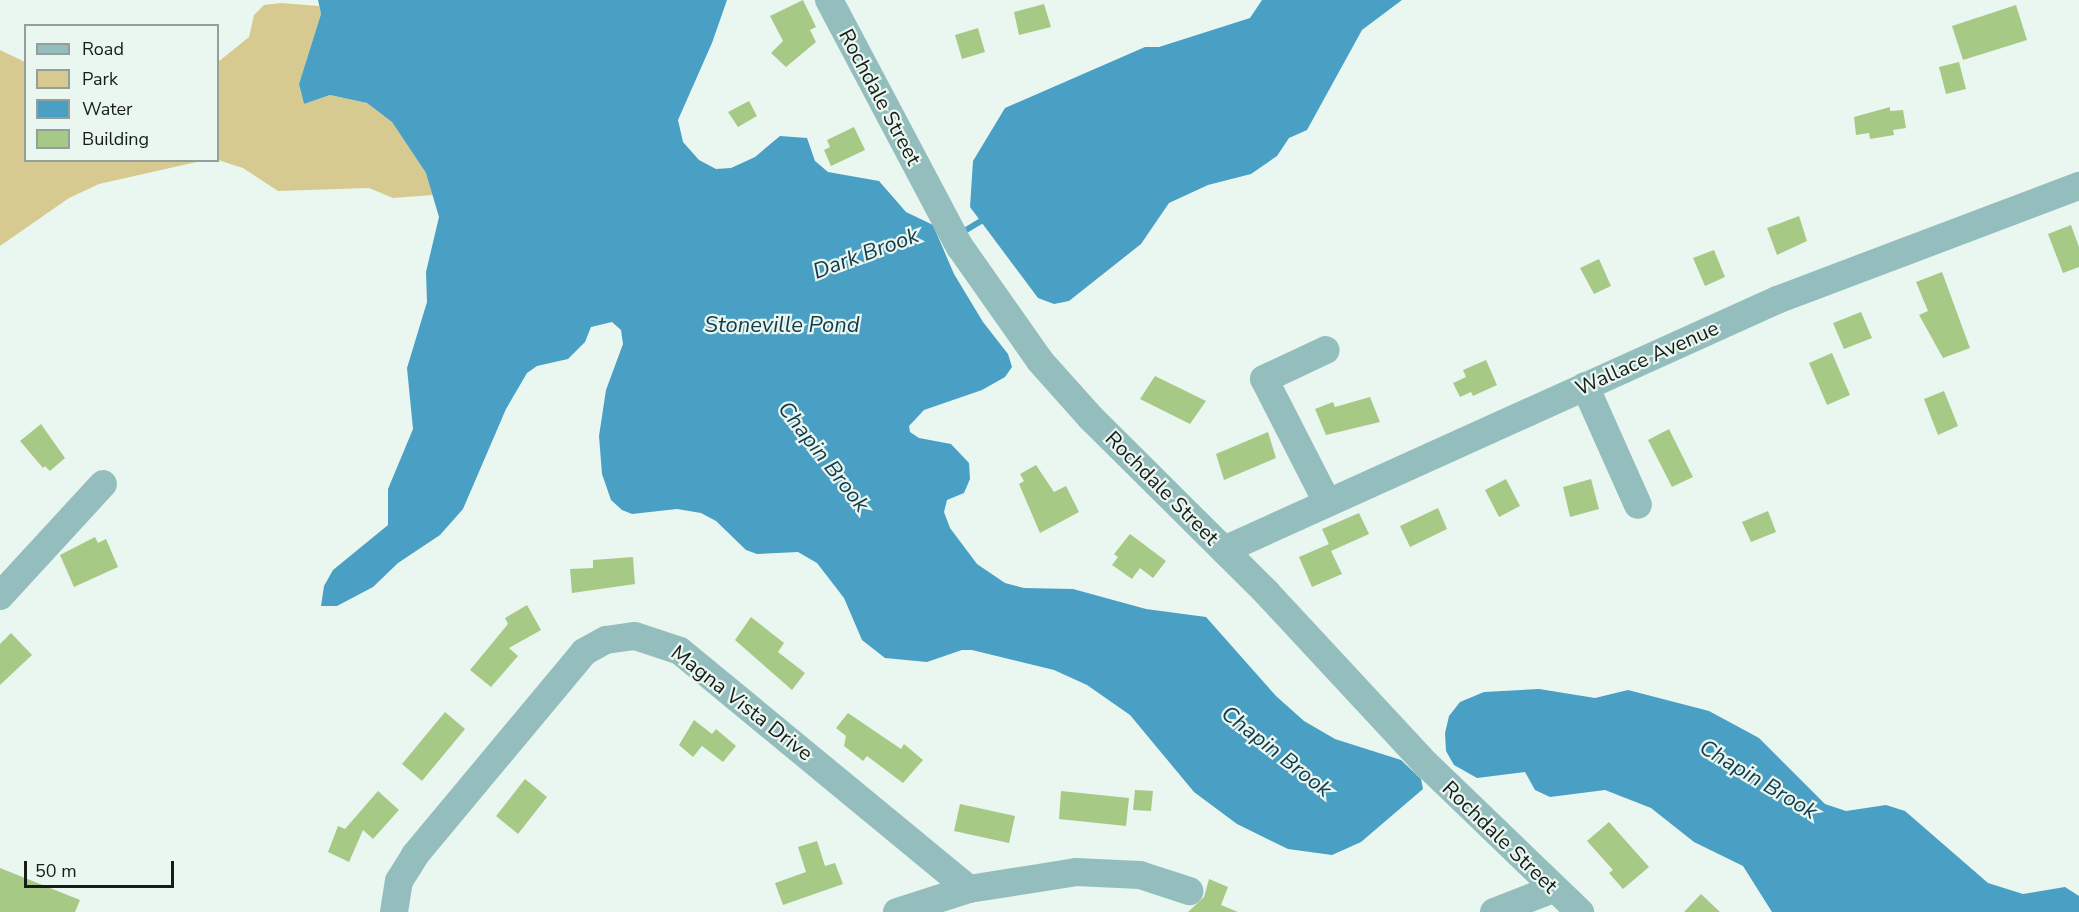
<!DOCTYPE html>
<html>
<head>
<meta charset="utf-8">
<style>
	body { margin:0 }
	#map { position:relative; width:2079px; height:912px; overflow:hidden; background:#e9f7f0; font-family:"Nunito Sans",sans-serif }
	div>[style] { position:absolute }
	.green>* { inset:0; background:#d6ca90 }
	.water>* { inset:0; background:#4a9fc4 }
	.stream>* { height:6px; margin:-3px; padding:0 3px; transform-origin:3px; border-radius:3px; background:#4a9fc4 }
	.building>* { inset:0; background:#a7c986 }
	.minor>* { height:28px; margin:-14px; padding:0 14px; transform-origin:14px; border-radius:14px; background:#94bebd }
	span { translate:-50% -50%; white-space:nowrap; text-align:center; line-height:1.15; -webkit-text-stroke:4.5px #e9f7f0; paint-order:stroke }
	.street-label { font-size:21px; color:#171c19 }
	.water-label { font-size:22px; color:#143a4b; font-style:italic }
	.legend { position:absolute; left:24px; top:24px; width:195px; height:138px; box-sizing:border-box; background:#e9f7f0; border:2px solid #959f9a; margin:0; padding:8px 10px; list-style:none; font-size:18px; color:#171c19 }
	.legend li { display:flex; align-items:center; gap:12px; height:30px }
	.legend b { width:30px; border:2px solid #959f9a }
	.scale { position:absolute; left:24px; top:861px; width:150px; height:27px; box-sizing:border-box; border:3px solid #171c19; border-top:0; padding-left:8px; font-size:18px; line-height:21px; white-space:nowrap; color:#171c19; -webkit-text-stroke:4px #e9f7f0; paint-order:stroke }
</style>
</head>
<body>
<div id="map">
	<div class="green">
		<i style="clip-path:polygon(281px 3px,319px 6px,321px 14px,299px 84px,304px 104px,330px 95px,367px 103px,392px 122px,426px 173px,433px 195px,393px 198px,369px 188px,278px 191px,243px 168px,218px 160px,218px 62px,249px 37px,254px 15px,264px 5px)"></i>
		<i style="clip-path:polygon(0 50px,25px 62px,26px 160px,201px 161px,99px 184px,69px 198px,0 246px)"></i>
	</div>
	<div class="water">
		<i style="clip-path:polygon(318px 0,727px 0,712px 43px,678px 120px,683px 142px,699px 160px,716px 169px,731px 168px,755px 157px,780px 136px,807px 138px,815px 161px,828px 172px,879px 181px,906px 212px,933px 225px,954px 274px,983px 322px,1008px 354px,1012px 367px,1005px 377px,982px 390px,924px 410px,909px 426px,910px 432px,919px 438px,951px 444px,969px 463px,970px 479px,964px 493px,947px 500px,944px 512px,950px 528px,977px 564px,1005px 583px,1024px 588px,1073px 589px,1146px 609px,1206px 617px,1276px 696px,1304px 721px,1335px 739px,1401px 760px,1421px 779px,1423px 789px,1361px 842px,1332px 855px,1288px 849px,1237px 824px,1194px 792px,1130px 715px,1087px 685px,1054px 670px,972px 650px,962px 650px,927px 662px,885px 658px,862px 640px,844px 598px,817px 563px,798px 552px,757px 554px,746px 550px,716px 521px,701px 513px,677px 509px,632px 514px,622px 510px,611px 500px,602px 474px,599px 436px,606px 390px,623px 344px,621px 330px,612px 322px,591px 327px,585px 342px,568px 359px,537px 366px,527px 373px,506px 409px,463px 509px,440px 535px,398px 563px,373px 587px,337px 606px,321px 606px,324px 586px,333px 570px,388px 525px,388px 489px,413px 429px,407px 368px,427px 302px,426px 272px,439px 217px,426px 173px,392px 122px,367px 103px,330px 95px,304px 104px,299px 84px,321px 14px)"></i>
		<i style="clip-path:polygon(1262px 0,1402px 0,1362px 30px,1307px 130px,1289px 138px,1277px 156px,1251px 174px,1208px 185px,1169px 203px,1141px 244px,1069px 301px,1054px 304px,1038px 298px,970px 207px,973px 161px,1005px 108px,1145px 47px,1159px 47px,1250px 18px)"></i>
		<i style="clip-path:polygon(1539px 689px,1595px 698px,1628px 690px,1709px 711px,1759px 738px,1825px 804px,1846px 811px,1886px 805px,1905px 811px,1988px 883px,2023px 894px,2065px 887px,2079px 896px,2079px 912px,1772px 912px,1743px 866px,1694px 842px,1651px 808px,1605px 790px,1550px 797px,1535px 790px,1525px 772px,1477px 778px,1454px 765px,1446px 751px,1445px 733px,1449px 716px,1460px 702px,1484px 692px)"></i>
	</div>
	<div class="stream">
		<i style="left:961px;top:233px;width:29px;rotate:-31deg"></i>
	</div>
	<div class="building">
		<i style="clip-path:polygon(803px 0,816px 27px,810px 30px,816px 42px,786px 67px,771px 53px,783px 41px,770px 16px)"></i>
		<i style="clip-path:polygon(1044px 4px,1051px 27px,1019px 35px,1014px 12px)"></i>
		<i style="clip-path:polygon(2016px 5px,2027px 40px,1963px 60px,1952px 26px)"></i>
		<i style="clip-path:polygon(978px 28px,985px 52px,962px 59px,955px 35px)"></i>
		<i style="clip-path:polygon(1959px 62px,1966px 89px,1946px 94px,1939px 67px)"></i>
		<i style="clip-path:polygon(749px 101px,757px 116px,738px 127px,728px 112px)"></i>
		<i style="clip-path:polygon(1890px 107px,1890px 111px,1903px 110px,1906px 128px,1893px 130px,1894px 135px,1870px 139px,1869px 133px,1856px 135px,1854px 117px)"></i>
		<i style="clip-path:polygon(854px 127px,865px 150px,831px 166px,824px 150px,830px 147px,827px 140px)"></i>
		<i style="clip-path:polygon(1799px 216px,1807px 241px,1777px 255px,1767px 228px)"></i>
		<i style="clip-path:polygon(2071px 225px,2079px 247px,2079px 267px,2063px 273px,2048px 234px)"></i>
		<i style="clip-path:polygon(1714px 250px,1725px 277px,1705px 286px,1693px 258px)"></i>
		<i style="clip-path:polygon(1599px 259px,1611px 286px,1594px 294px,1580px 268px)"></i>
		<i style="clip-path:polygon(1942px 272px,1970px 348px,1943px 358px,1919px 315px,1928px 311px,1916px 282px)"></i>
		<i style="clip-path:polygon(1861px 312px,1872px 338px,1844px 349px,1833px 323px)"></i>
		<i style="clip-path:polygon(1832px 353px,1850px 395px,1827px 405px,1809px 363px)"></i>
		<i style="clip-path:polygon(1486px 360px,1497px 385px,1473px 396px,1471px 392px,1460px 397px,1453px 383px,1466px 377px,1463px 370px)"></i>
		<i style="clip-path:polygon(1155px 376px,1206px 401px,1190px 424px,1140px 399px)"></i>
		<i style="clip-path:polygon(1944px 391px,1958px 426px,1938px 435px,1924px 399px)"></i>
		<i style="clip-path:polygon(1370px 397px,1380px 422px,1326px 435px,1315px 409px,1333px 402px,1335px 407px)"></i>
		<i style="clip-path:polygon(41px 424px,65px 458px,50px 471px,45px 466px,43px 468px,20px 441px)"></i>
		<i style="clip-path:polygon(1669px 429px,1693px 477px,1672px 487px,1648px 440px)"></i>
		<i style="clip-path:polygon(1268px 432px,1276px 458px,1224px 480px,1216px 454px)"></i>
		<i style="clip-path:polygon(1036px 465px,1054px 492px,1066px 486px,1079px 512px,1040px 533px,1019px 484px,1024px 481px,1020px 474px)"></i>
		<i style="clip-path:polygon(1506px 479px,1520px 506px,1499px 517px,1485px 490px)"></i>
		<i style="clip-path:polygon(1591px 479px,1599px 509px,1570px 517px,1563px 487px)"></i>
		<i style="clip-path:polygon(1438px 508px,1447px 529px,1410px 547px,1400px 526px)"></i>
		<i style="clip-path:polygon(1768px 511px,1776px 532px,1751px 542px,1742px 522px)"></i>
		<i style="clip-path:polygon(1359px 513px,1369px 534px,1331px 551px,1342px 574px,1312px 587px,1299px 557px,1329px 544px,1331px 549px,1322px 529px)"></i>
		<i style="clip-path:polygon(1130px 534px,1166px 561px,1153px 578px,1140px 568px,1132px 579px,1112px 565px,1118px 557px,1114px 554px)"></i>
		<i style="clip-path:polygon(95px 537px,98px 543px,106px 539px,118px 567px,74px 587px,60px 555px)"></i>
		<i style="clip-path:polygon(633px 557px,635px 584px,572px 593px,570px 569px,593px 568px,593px 560px)"></i>
		<i style="clip-path:polygon(527px 605px,541px 630px,509px 648px,518px 656px,491px 687px,470px 670px,508px 624px,505px 618px)"></i>
		<i style="clip-path:polygon(751px 617px,784px 643px,778px 652px,805px 673px,792px 690px,735px 640px)"></i>
		<i style="clip-path:polygon(11px 633px,32px 655px,0 685px,0 644px)"></i>
		<i style="clip-path:polygon(445px 712px,465px 729px,422px 781px,402px 764px)"></i>
		<i style="clip-path:polygon(848px 713px,901px 749px,904px 744px,923px 760px,903px 783px,867px 756px,863px 761px,844px 746px,846px 736px,836px 728px)"></i>
		<i style="clip-path:polygon(694px 720px,712px 734px,716px 729px,736px 746px,723px 762px,702px 746px,693px 757px,679px 745px)"></i>
		<i style="clip-path:polygon(525px 779px,547px 797px,518px 834px,496px 816px)"></i>
		<i style="clip-path:polygon(1135px 790px,1153px 791px,1151px 811px,1133px 810px)"></i>
		<i style="clip-path:polygon(378px 791px,399px 810px,373px 839px,363px 830px,349px 862px,328px 852px,338px 826px,345px 829px)"></i>
		<i style="clip-path:polygon(1061px 791px,1129px 798px,1126px 826px,1059px 819px)"></i>
		<i style="clip-path:polygon(960px 804px,1015px 816px,1009px 843px,954px 831px)"></i>
		<i style="clip-path:polygon(1609px 822px,1649px 867px,1623px 889px,1609px 873px,1613px 870px,1587px 841px)"></i>
		<i style="clip-path:polygon(817px 841px,825px 866px,835px 863px,843px 884px,783px 905px,775px 883px,806px 872px,798px 847px)"></i>
		<i style="clip-path:polygon(0 868px,80px 900px,75px 912px,0 912px)"></i>
		<i style="clip-path:polygon(1209px 879px,1228px 887px,1221px 905px,1238px 912px,1188px 912px,1204px 897px)"></i>
		<i style="clip-path:polygon(1701px 894px,1720px 912px,1684px 912px)"></i>
	</div>
	<div class="minor">
		<i style="left:829px;top:0;width:280px;rotate:62.1deg"></i>
		<i style="left:960px;top:247px;width:139px;rotate:54.9deg"></i>
		<i style="left:1040px;top:361px;width:76px;rotate:48.2deg"></i>
		<i style="left:1091px;top:418px;width:248px;rotate:44.8deg"></i>
		<i style="left:1267px;top:593px;width:233px;rotate:47.1deg"></i>
		<i style="left:1426px;top:764px;width:214px;rotate:43.9deg"></i>
		<i style="left:1585px;top:386px;width:130px;rotate:66deg"></i>
		<i style="left:1326px;top:500px;width:136px;rotate:-117.1deg"></i>
		<i style="left:1264px;top:379px;width:68px;rotate:-25.1deg"></i>
		<i style="left:1224px;top:550px;width:607px;rotate:-24.33deg"></i>
		<i style="left:1777px;top:300px;width:323px;rotate:-20.7deg"></i>
		<i style="left:0;top:596px;width:152px;rotate:-47.4deg"></i>
		<i style="left:394px;top:912px;width:31px;rotate:-81deg"></i>
		<i style="left:399px;top:881px;width:31px;rotate:-58deg"></i>
		<i style="left:415px;top:855px;width:264px;rotate:-50.2deg"></i>
		<i style="left:584px;top:652px;width:25px;rotate:-29deg"></i>
		<i style="left:606px;top:640px;width:29px;rotate:-8deg"></i>
		<i style="left:635px;top:636px;width:47px;rotate:18.4deg"></i>
		<i style="left:680px;top:651px;width:374px;rotate:39.5deg"></i>
		<i style="left:897px;top:912px;width:76px;rotate:-17.7deg"></i>
		<i style="left:969px;top:889px;width:108px;rotate:-9deg"></i>
		<i style="left:1076px;top:872px;width:64px;rotate:2.7deg"></i>
		<i style="left:1140px;top:875px;width:52px;rotate:18.1deg"></i>
		<i style="left:1494px;top:912px;width:63px;rotate:-21.3deg"></i>
	</div>
	<div class="street-label">
		<span style="left:880px;top:97px;rotate:62deg">Rochdale Street</span>
		<span style="left:1647px;top:358px;rotate:-24deg">Wallace Avenue</span>
		<span style="left:1162px;top:488px;rotate:45deg">Rochdale Street</span>
		<span style="left:742px;top:703px;rotate:38deg">Magna Vista Drive</span>
		<span style="left:1500px;top:837px;rotate:44deg">Rochdale Street</span>
	</div>
	<div class="water-label">
		<span style="left:866px;top:254px;rotate:-20deg">Dark Brook</span>
		<span style="left:782px;top:326px">Stoneville Pond</span>
		<span style="left:823px;top:457px;rotate:52deg">Chapin Brook</span>
		<span style="left:1276px;top:752px;rotate:38deg">Chapin Brook</span>
		<span style="left:1758px;top:780px;rotate:31deg">Chapin Brook</span>
	</div>
	<ul class="legend">
	<li><b style="height:8px;background:#94bebd"></b>Road</li>
	<li><b style="height:16px;background:#d6ca90"></b>Park</li>
	<li><b style="height:16px;background:#4a9fc4"></b>Water</li>
	<li><b style="height:16px;background:#a7c986"></b>Building</li>
	</ul>
	<div class="scale">50 m</div>
</div>
</body>
</html>
